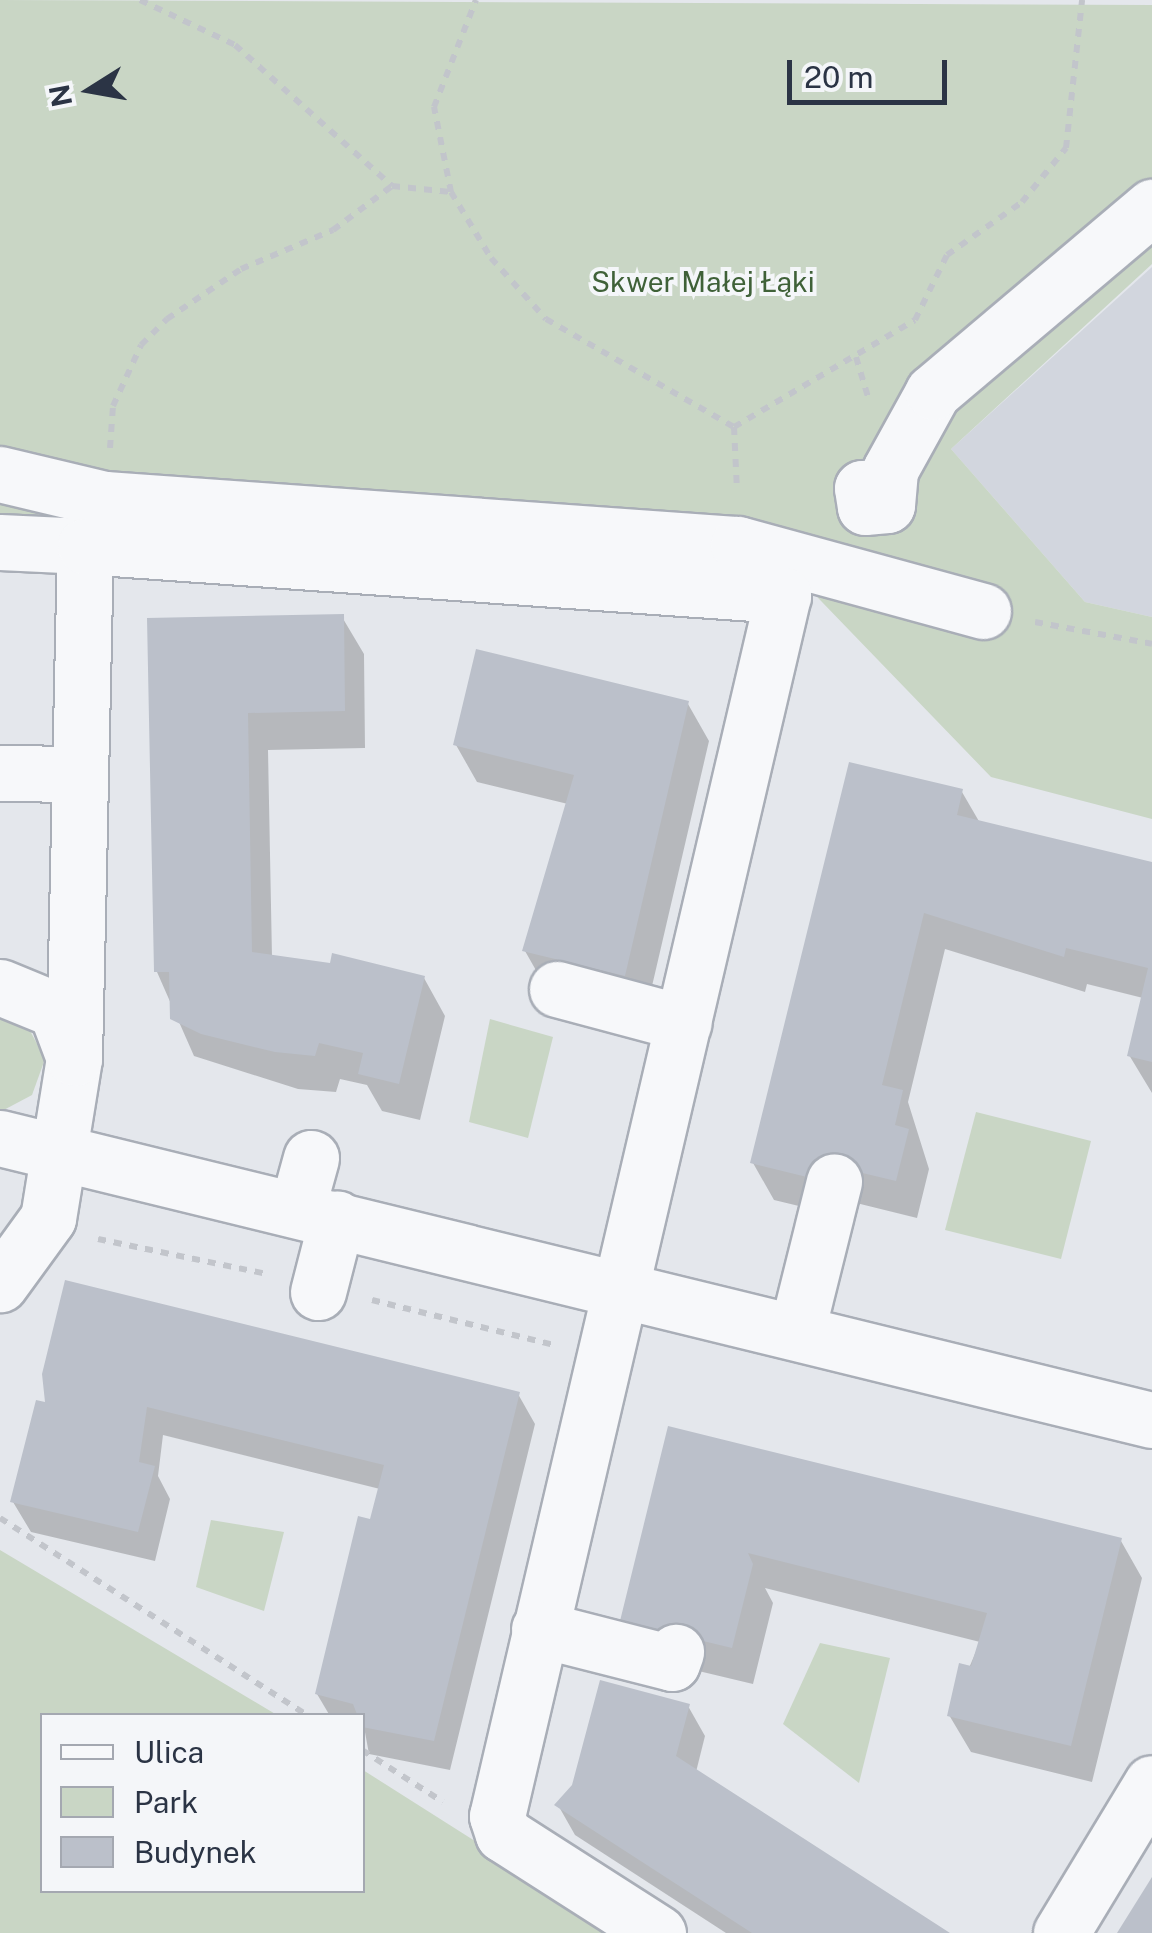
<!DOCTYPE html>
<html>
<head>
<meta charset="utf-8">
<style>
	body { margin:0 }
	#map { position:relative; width:1152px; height:1933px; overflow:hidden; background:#e4e7ec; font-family:"Public Sans",sans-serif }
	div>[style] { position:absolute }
	.built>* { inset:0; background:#d2d6de }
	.green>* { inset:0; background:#c9d6c5 }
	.shadow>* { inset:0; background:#0003 }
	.building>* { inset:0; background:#bbc0ca }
	.path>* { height:6px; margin-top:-3px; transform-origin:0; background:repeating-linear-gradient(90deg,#c2c5cb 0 8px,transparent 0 16px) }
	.roads { filter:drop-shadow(2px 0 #a9aeb7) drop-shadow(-2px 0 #a9aeb7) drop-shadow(0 2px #a9aeb7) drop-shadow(0 -2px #a9aeb7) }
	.minor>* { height:55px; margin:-27.5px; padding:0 27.5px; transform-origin:27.5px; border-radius:27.5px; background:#f7f8fa }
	span { translate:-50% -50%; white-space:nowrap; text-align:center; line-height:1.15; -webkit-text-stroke:8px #f4f6f9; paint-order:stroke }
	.park-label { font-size:28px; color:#3f6138 }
	.legend { position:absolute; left:40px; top:1713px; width:325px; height:180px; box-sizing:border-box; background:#f4f6f9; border:2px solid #a4a8b1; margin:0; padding:12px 18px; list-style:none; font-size:30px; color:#2b3445 }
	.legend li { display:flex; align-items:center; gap:20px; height:50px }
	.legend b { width:50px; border:2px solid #a4a8b1 }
	.north { position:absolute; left:40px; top:40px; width:100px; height:100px; -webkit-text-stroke:8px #f4f6f9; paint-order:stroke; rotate:259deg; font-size:28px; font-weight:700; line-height:40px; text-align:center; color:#2b3445 }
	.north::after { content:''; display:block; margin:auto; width:35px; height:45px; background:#2b3445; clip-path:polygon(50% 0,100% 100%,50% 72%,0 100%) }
	.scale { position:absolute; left:787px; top:60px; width:160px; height:45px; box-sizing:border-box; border:5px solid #2b3445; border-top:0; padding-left:12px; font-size:30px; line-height:35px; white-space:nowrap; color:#2b3445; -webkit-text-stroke:8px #f4f6f9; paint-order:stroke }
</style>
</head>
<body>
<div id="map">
	<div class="built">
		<i style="clip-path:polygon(1152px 267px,1152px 617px,1085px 602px,951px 449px)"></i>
	</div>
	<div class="green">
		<i style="clip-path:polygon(0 0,1152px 5px,1152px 264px,951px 449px,1085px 602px,1152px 617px,1152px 819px,991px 777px,794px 573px,0 514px)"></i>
		<i style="clip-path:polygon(0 1014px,27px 1025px,45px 1059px,32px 1095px,0 1112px)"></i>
		<i style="clip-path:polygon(490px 1019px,553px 1037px,528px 1138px,469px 1122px)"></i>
		<i style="clip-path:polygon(976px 1112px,1091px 1141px,1061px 1259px,945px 1230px)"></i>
		<i style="clip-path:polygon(211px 1520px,284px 1532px,264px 1611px,196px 1587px)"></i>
		<i style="clip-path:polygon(0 1550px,277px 1715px,42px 1716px,42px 1890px,362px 1890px,363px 1770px,620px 1933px,0 1933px)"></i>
		<i style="clip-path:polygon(820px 1643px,890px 1658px,859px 1783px,783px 1724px)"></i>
	</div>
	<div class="shadow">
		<i style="clip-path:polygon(342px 617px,364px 654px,365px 748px,268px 750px,272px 957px,424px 978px,445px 1016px,420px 1120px,382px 1111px,367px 1085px,340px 1079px,336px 1092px,298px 1089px,194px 1056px,157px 972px,150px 621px)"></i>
		<i style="clip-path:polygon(688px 704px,709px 741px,646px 1012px,546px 988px,525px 951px,568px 804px,477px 782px,456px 745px)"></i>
		<i style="clip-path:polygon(962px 792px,980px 823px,1152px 865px,1152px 1093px,1129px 1055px,1143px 998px,1087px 984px,1085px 992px,945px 949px,908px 1102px,929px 1169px,917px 1218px,832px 1197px,828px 1213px,774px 1200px,753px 1163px)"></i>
		<i style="clip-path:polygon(518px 1394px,535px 1424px,450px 1770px,369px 1754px,362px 1716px,330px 1716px,317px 1694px,380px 1489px,163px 1435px,158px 1476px,170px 1499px,155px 1561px,31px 1532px,13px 1502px,38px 1403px)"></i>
		<i style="clip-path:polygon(670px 1429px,1121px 1541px,1142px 1578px,1092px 1782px,971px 1752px,949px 1715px,980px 1642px,765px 1588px,773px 1603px,753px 1684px,644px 1658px,622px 1620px)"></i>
		<i style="clip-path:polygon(688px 1706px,705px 1736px,696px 1772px,945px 1933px,726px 1933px,575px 1835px,558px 1805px)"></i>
	</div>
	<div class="building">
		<i style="clip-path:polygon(344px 614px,345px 711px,248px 713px,252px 952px,330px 963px,332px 953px,425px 976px,399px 1084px,358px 1074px,363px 1053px,319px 1043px,315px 1056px,275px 1052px,201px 1034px,170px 1019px,169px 972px,154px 972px,147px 618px)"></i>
		<i style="clip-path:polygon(476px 649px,689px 701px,625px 976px,522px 951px,574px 775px,453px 745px)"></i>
		<i style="clip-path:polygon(849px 762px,963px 789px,957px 815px,1152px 862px,1152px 1062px,1127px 1056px,1148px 968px,1066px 948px,1064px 957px,924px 913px,882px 1085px,903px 1090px,895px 1125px,909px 1129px,896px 1181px,812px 1161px,807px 1177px,750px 1163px)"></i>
		<i style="clip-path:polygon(65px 1280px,520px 1392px,434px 1741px,362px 1727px,353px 1704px,315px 1694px,358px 1516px,370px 1519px,384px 1465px,147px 1407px,139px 1462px,155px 1466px,138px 1532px,10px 1502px,36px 1400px,45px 1402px,42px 1374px)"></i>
		<i style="clip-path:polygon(668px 1426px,1122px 1538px,1071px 1746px,947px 1716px,959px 1663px,971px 1666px,987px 1613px,748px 1553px,753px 1564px,732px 1648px,620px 1621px)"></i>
		<i style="clip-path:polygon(600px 1680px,690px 1704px,676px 1756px,950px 1933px,752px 1933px,554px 1805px,572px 1785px)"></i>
		<i style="clip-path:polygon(1152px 1877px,1152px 1933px,1117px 1933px)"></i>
	</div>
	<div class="path">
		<i style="left:140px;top:0;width:105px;rotate:25.3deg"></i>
		<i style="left:235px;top:45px;width:211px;rotate:41.9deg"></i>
		<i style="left:392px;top:186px;width:59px;rotate:5.8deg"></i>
		<i style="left:451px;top:192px;width:77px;rotate:58.8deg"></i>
		<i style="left:491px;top:258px;width:82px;rotate:48deg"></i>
		<i style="left:546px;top:319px;width:217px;rotate:29.9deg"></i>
		<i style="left:451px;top:192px;width:87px;rotate:-101.3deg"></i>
		<i style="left:434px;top:107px;width:115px;rotate:-68.6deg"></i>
		<i style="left:856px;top:357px;width:42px;rotate:73.3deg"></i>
		<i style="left:734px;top:427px;width:210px;rotate:-30.6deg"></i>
		<i style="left:915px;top:320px;width:72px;rotate:-63.8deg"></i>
		<i style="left:947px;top:255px;width:92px;rotate:-35.2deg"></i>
		<i style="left:1022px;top:202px;width:70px;rotate:-50.8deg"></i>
		<i style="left:1066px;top:148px;width:149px;rotate:-83.8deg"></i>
		<i style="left:734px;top:427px;width:64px;rotate:87.3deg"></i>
		<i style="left:110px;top:448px;width:42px;rotate:-85.9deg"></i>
		<i style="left:113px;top:406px;width:67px;rotate:-65.3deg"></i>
		<i style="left:141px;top:345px;width:37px;rotate:-45deg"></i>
		<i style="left:167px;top:319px;width:89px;rotate:-34deg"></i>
		<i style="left:241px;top:269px;width:100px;rotate:-23deg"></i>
		<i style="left:333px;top:230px;width:74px;rotate:-36.7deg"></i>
		<i style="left:1035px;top:622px;width:119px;rotate:10.6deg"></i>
		<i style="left:98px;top:1239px;width:173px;rotate:11.7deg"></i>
		<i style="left:372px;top:1300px;width:187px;rotate:13.9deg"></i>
		<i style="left:0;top:1518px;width:366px;rotate:32.7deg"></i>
		<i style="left:362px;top:1750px;width:96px;rotate:32.7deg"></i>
	</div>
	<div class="roads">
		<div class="minor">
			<i style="left:0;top:474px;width:108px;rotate:13.4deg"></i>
			<i style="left:105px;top:499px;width:635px;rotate:4.07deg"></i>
			<i style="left:738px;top:544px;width:254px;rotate:15.3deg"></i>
			<i style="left:887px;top:486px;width:25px;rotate:175deg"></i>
			<i style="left:862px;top:488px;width:19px;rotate:81deg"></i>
			<i style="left:865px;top:507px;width:22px;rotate:-5deg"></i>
			<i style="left:887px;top:505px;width:35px;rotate:-85deg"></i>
			<i style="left:890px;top:470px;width:89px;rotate:-61.1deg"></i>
			<i style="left:933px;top:392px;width:287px;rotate:-40.2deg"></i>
			<i style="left:0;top:542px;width:85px;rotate:2.7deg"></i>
			<i style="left:0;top:773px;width:80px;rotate:0.7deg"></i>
			<i style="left:0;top:987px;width:61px;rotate:22.3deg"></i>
			<i style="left:56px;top:1010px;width:51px;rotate:69.4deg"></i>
			<i style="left:74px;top:1058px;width:162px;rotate:99.2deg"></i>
			<i style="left:48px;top:1218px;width:82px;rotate:126deg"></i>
			<i style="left:557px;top:989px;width:131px;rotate:15deg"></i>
			<i style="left:74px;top:1058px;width:512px;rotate:-88.77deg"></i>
			<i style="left:85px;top:546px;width:700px;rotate:4.02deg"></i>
			<i style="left:783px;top:595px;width:1254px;rotate:103.18deg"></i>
			<i style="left:497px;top:1816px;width:19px;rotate:72deg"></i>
			<i style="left:503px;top:1834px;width:184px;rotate:32.6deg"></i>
			<i style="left:0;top:1138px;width:1186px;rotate:13.76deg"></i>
			<i style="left:297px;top:1209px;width:53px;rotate:-74.6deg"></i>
			<i style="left:318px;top:1292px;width:76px;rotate:-75.6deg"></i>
			<i style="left:797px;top:1330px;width:153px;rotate:-76deg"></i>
			<i style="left:539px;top:1629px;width:137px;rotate:14.3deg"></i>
			<i style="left:672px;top:1663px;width:12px;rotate:-70deg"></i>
			<i style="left:1061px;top:1933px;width:175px;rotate:-58.8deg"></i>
		</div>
	</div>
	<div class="park-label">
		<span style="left:703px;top:282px">Skwer Małej Łąki</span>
	</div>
	<ul class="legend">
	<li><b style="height:12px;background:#f7f8fa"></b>Ulica</li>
	<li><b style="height:28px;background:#c9d6c5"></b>Park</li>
	<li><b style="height:28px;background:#bbc0ca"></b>Budynek</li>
	</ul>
	<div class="north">N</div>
	<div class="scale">20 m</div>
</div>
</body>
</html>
